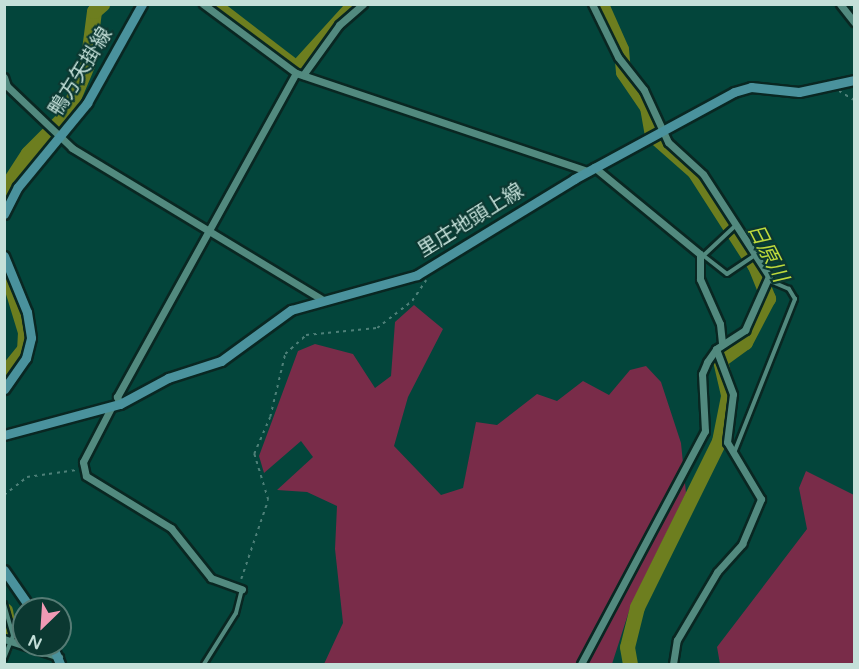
<!DOCTYPE html>
<html>
<head>
<meta charset="utf-8">
<style>
	body { margin:0 }
	#map { position:relative; width:859px; height:669px; overflow:hidden; background:#03453b; font-family:"Varela Round","Noto Sans JP",sans-serif }
	div>[style] { position:absolute }
	.green>* { inset:0; background:#792c49 }
	.river>* { height:15px; margin:-7.5px; padding:0 7.5px; transform-origin:7.5px; border-radius:7.5px; background:#6d7e1f }
	.path>* { height:1.5px; margin-top:-0.75px; transform-origin:0; background:repeating-linear-gradient(90deg,#4d8078 0 3px,transparent 0 7.5px) }
	.roads { filter:drop-shadow(2px 0 #092722) drop-shadow(-2px 0 #092722) drop-shadow(0 2px #092722) drop-shadow(0 -2px #092722) }
	.service>* { height:4px; margin:-2px; padding:0 2px; transform-origin:2px; border-radius:2px; background:#528a7f }
	.minor>* { height:7px; margin:-3.5px; padding:0 3.5px; transform-origin:3.5px; border-radius:3.5px; background:#528a7f }
	.secondary>* { height:9px; margin:-4.5px; padding:0 4.5px; transform-origin:4.5px; border-radius:4.5px; background:#4a929d }
	span { translate:-50% -50%; white-space:nowrap; text-align:center; line-height:1.15; -webkit-text-stroke:4.5px #0b3831; paint-order:stroke }
	.street-label { font-size:20px; color:#c4e0d9 }
	.water-label { font-size:21px; color:#beda3c; font-style:italic }
	.frame { position:absolute; inset:0; border:6px solid #c4e0d9; pointer-events:none }
	.north { position:absolute; left:12px; top:597px; width:60px; height:60px; box-sizing:border-box; background:#0b3831; border:2px solid #557b74; border-radius:50%; rotate:205deg; font-size:16px; font-weight:700; line-height:24px; text-align:center; color:#c4e0d9 }
	.north::after { content:''; display:block; margin:auto; width:21px; height:27px; background:#f09ab5; clip-path:polygon(50% 0,100% 100%,50% 72%,0 100%) }
</style>
</head>
<body>
<div id="map">
	<div class="green">
		<i style="clip-path:polygon(414px 305px,443px 329px,408px 397px,394px 446px,441px 495px,463px 488px,476px 422px,497px 425px,537px 394px,557px 401px,583px 381px,609px 395px,630px 370px,646px 366px,661px 382px,681px 443px,686px 493px,631px 605px,612px 664px,324px 664px,343px 623px,335px 549px,337px 506px,307px 492px,277px 490px,313px 457px,301px 441px,264px 473px,259px 456px,298px 351px,315px 344px,353px 354px,375px 388px,391px 376px,395px 322px)"></i>
		<i style="clip-path:polygon(806px 471px,854px 495px,854px 664px,720px 664px,717px 647px,807px 529px,799px 488px)"></i>
	</div>
	<div class="river">
		<i style="left:213px;top:4px;width:105px;rotate:37.6deg"></i>
		<i style="left:296px;top:68px;width:86px;rotate:-47.8deg"></i>
		<i style="left:601px;top:4px;width:49px;rotate:66deg"></i>
		<i style="left:621px;top:49px;width:23px;rotate:85deg"></i>
		<i style="left:623px;top:72px;width:42px;rotate:55.6deg"></i>
		<i style="left:647px;top:107px;width:27px;rotate:80deg"></i>
		<i style="left:652px;top:134px;width:56px;rotate:41.4deg"></i>
		<i style="left:694px;top:171px;width:113px;rotate:57.3deg"></i>
		<i style="left:755px;top:266px;width:35px;rotate:68deg"></i>
		<i style="left:768px;top:298px;width:50px;rotate:117.6deg"></i>
		<i style="left:745px;top:342px;width:31px;rotate:144deg"></i>
		<i style="left:720px;top:360px;width:37px;rotate:77deg"></i>
		<i style="left:728px;top:396px;width:46px;rotate:101.3deg"></i>
		<i style="left:719px;top:441px;width:185px;rotate:116.3deg"></i>
		<i style="left:637px;top:607px;width:41px;rotate:104deg"></i>
		<i style="left:627px;top:647px;width:17px;rotate:80deg"></i>
		<i style="left:4px;top:190px;width:44px;rotate:-57deg"></i>
		<i style="left:28px;top:153px;width:54px;rotate:-45deg"></i>
		<i style="left:66px;top:115px;width:54px;rotate:-67.2deg"></i>
		<i style="left:87px;top:65px;width:54px;rotate:-82.6deg"></i>
		<i style="left:94px;top:11px;width:11px;rotate:-41deg"></i>
		<i style="left:4px;top:282px;width:8px;rotate:30deg"></i>
		<i style="left:11px;top:286px;width:48px;rotate:73.1deg"></i>
		<i style="left:25px;top:332px;width:17px;rotate:93deg"></i>
		<i style="left:24px;top:349px;width:32px;rotate:129deg"></i>
		<i style="left:4px;top:648px;width:14px;rotate:-69deg"></i>
		<i style="left:9px;top:635px;width:25px;rotate:-99deg"></i>
	</div>
	<div class="path">
		<i style="left:839px;top:91px;width:17px;rotate:31deg"></i>
		<i style="left:4px;top:495px;width:29px;rotate:-38deg"></i>
		<i style="left:27px;top:477px;width:50px;rotate:-8deg"></i>
		<i style="left:241px;top:579px;width:83px;rotate:-71.1deg"></i>
		<i style="left:268px;top:500px;width:48px;rotate:-106.9deg"></i>
		<i style="left:254px;top:454px;width:40px;rotate:-66.6deg"></i>
		<i style="left:270px;top:417px;width:65px;rotate:-76.6deg"></i>
		<i style="left:285px;top:354px;width:28px;rotate:-42deg"></i>
		<i style="left:306px;top:335px;width:71px;rotate:-5.6deg"></i>
		<i style="left:377px;top:328px;width:44px;rotate:-37.6deg"></i>
		<i style="left:412px;top:301px;width:25px;rotate:-56deg"></i>
	</div>
	<div class="roads">
		<div class="service">
			<i style="left:703px;top:256px;width:42px;rotate:-43.1deg"></i>
			<i style="left:704px;top:256px;width:29px;rotate:38deg"></i>
			<i style="left:727px;top:274px;width:32px;rotate:-34deg"></i>
			<i style="left:734px;top:453px;width:166px;rotate:-68.4deg"></i>
			<i style="left:795px;top:299px;width:12px;rotate:-121deg"></i>
			<i style="left:789px;top:289px;width:23px;rotate:-157deg"></i>
			<i style="left:4px;top:604px;width:33px;rotate:74deg"></i>
			<i style="left:13px;top:636px;width:24px;rotate:112deg"></i>
			<i style="left:204px;top:664px;width:60px;rotate:-57.9deg"></i>
			<i style="left:236px;top:613px;width:25px;rotate:-76deg"></i>
		</div>
		<div class="minor">
			<i style="left:203px;top:4px;width:116px;rotate:36.6deg"></i>
			<i style="left:296px;top:73px;width:308px;rotate:18.6deg"></i>
			<i style="left:840px;top:4px;width:23px;rotate:52deg"></i>
			<i style="left:303px;top:75px;width:62px;rotate:-54.2deg"></i>
			<i style="left:339px;top:25px;width:32px;rotate:-41deg"></i>
			<i style="left:4px;top:77px;width:9px;rotate:72deg"></i>
			<i style="left:7px;top:86px;width:90px;rotate:43.6deg"></i>
			<i style="left:72px;top:148px;width:291px;rotate:31.2deg"></i>
			<i style="left:594px;top:167px;width:137px;rotate:39.4deg"></i>
			<i style="left:700px;top:254px;width:25px;rotate:90deg"></i>
			<i style="left:700px;top:279px;width:49px;rotate:66deg"></i>
			<i style="left:720px;top:324px;width:20px;rotate:84deg"></i>
			<i style="left:120px;top:404px;width:8px;rotate:-113deg"></i>
			<i style="left:117px;top:397px;width:370px;rotate:-61.1deg"></i>
			<i style="left:112px;top:406px;width:63px;rotate:117.4deg"></i>
			<i style="left:83px;top:462px;width:14px;rotate:78deg"></i>
			<i style="left:86px;top:476px;width:100px;rotate:31.5deg"></i>
			<i style="left:171px;top:528px;width:64px;rotate:51.3deg"></i>
			<i style="left:211px;top:578px;width:33px;rotate:20deg"></i>
			<i style="left:4px;top:639px;width:58px;rotate:18.1deg"></i>
			<i style="left:581px;top:664px;width:264px;rotate:-62deg"></i>
			<i style="left:705px;top:431px;width:57px;rotate:-93deg"></i>
			<i style="left:702px;top:374px;width:13px;rotate:-67deg"></i>
			<i style="left:707px;top:362px;width:16px;rotate:-55deg"></i>
			<i style="left:716px;top:349px;width:35px;rotate:-33deg"></i>
			<i style="left:745px;top:330px;width:59px;rotate:-66deg"></i>
			<i style="left:769px;top:276px;width:121px;rotate:-122.9deg"></i>
			<i style="left:703px;top:174px;width:47px;rotate:-137.6deg"></i>
			<i style="left:668px;top:142px;width:57px;rotate:-114.8deg"></i>
			<i style="left:644px;top:90px;width:42px;rotate:-128.2deg"></i>
			<i style="left:618px;top:57px;width:59px;rotate:-116.1deg"></i>
			<i style="left:673px;top:664px;width:24px;rotate:-81deg"></i>
			<i style="left:677px;top:640px;width:79px;rotate:-59.5deg"></i>
			<i style="left:717px;top:572px;width:38px;rotate:-48deg"></i>
			<i style="left:742px;top:544px;width:49px;rotate:-67.1deg"></i>
			<i style="left:761px;top:499px;width:66px;rotate:-120.8deg"></i>
			<i style="left:727px;top:442px;width:48px;rotate:-82.9deg"></i>
			<i style="left:733px;top:394px;width:48px;rotate:-110.7deg"></i>
		</div>
		<div class="secondary">
			<i style="left:4px;top:214px;width:30px;rotate:-63deg"></i>
			<i style="left:18px;top:187px;width:109px;rotate:-50.6deg"></i>
			<i style="left:87px;top:103px;width:113px;rotate:-60.9deg"></i>
			<i style="left:4px;top:256px;width:61px;rotate:67.7deg"></i>
			<i style="left:27px;top:312px;width:26px;rotate:81deg"></i>
			<i style="left:31px;top:338px;width:21px;rotate:104deg"></i>
			<i style="left:26px;top:358px;width:38px;rotate:125deg"></i>
			<i style="left:4px;top:435px;width:120px;rotate:-15deg"></i>
			<i style="left:120px;top:404px;width:55px;rotate:-28.4deg"></i>
			<i style="left:168px;top:378px;width:56px;rotate:-17.8deg"></i>
			<i style="left:221px;top:361px;width:87px;rotate:-36.1deg"></i>
			<i style="left:291px;top:310px;width:131px;rotate:-15.5deg"></i>
			<i style="left:417px;top:275px;width:184px;rotate:-31.4deg"></i>
			<i style="left:574px;top:179px;width:182px;rotate:-28.5deg"></i>
			<i style="left:734px;top:92px;width:18px;rotate:-16deg"></i>
			<i style="left:751px;top:87px;width:48px;rotate:5.9deg"></i>
			<i style="left:799px;top:92px;width:56px;rotate:-12.3deg"></i>
			<i style="left:4px;top:570px;width:47px;rotate:55.3deg"></i>
			<i style="left:52px;top:645px;width:21px;rotate:67deg"></i>
		</div>
	</div>
	<div class="street-label">
		<span style="left:81px;top:72px;rotate:-58deg">鴨方矢掛線</span>
		<span style="left:471px;top:221px;rotate:-32deg">里庄地頭上線</span>
	</div>
	<div class="water-label">
		<span style="left:767px;top:253px;rotate:63deg">日原川</span>
	</div>
	<div class="frame"></div>
	<div class="north">N</div>
</div>
</body>
</html>
